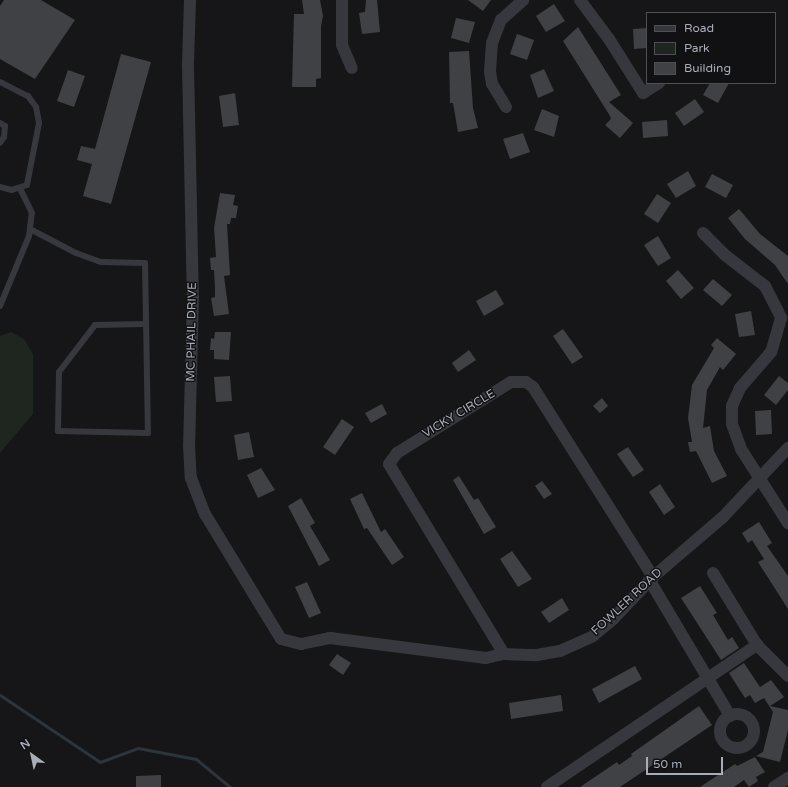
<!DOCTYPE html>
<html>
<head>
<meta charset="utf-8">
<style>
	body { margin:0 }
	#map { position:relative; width:788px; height:787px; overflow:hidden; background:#161618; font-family:"Varela Round",sans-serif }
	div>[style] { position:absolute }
	.green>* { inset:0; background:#1e261f }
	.stream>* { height:3px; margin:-1.5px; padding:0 1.5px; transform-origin:1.5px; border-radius:1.5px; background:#2c353c }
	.building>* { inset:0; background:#404145 }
	.lane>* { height:6px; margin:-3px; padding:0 3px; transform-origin:3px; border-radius:3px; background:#37383d }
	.street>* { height:12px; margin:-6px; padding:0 6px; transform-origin:6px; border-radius:6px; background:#37383d }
	.street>.ring { margin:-6px; padding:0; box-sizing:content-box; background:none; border:12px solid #37383d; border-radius:50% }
	span { translate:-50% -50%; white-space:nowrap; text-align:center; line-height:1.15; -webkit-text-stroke:3px #111113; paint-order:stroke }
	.street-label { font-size:12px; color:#a8adb8 }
	.legend { position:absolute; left:646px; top:12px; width:130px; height:72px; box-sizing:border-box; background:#111113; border:1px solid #4d4f55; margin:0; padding:5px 7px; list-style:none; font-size:12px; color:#a8adb8 }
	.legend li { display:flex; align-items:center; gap:8px; height:20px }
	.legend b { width:20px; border:1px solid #4d4f55 }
	.north { position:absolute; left:12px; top:735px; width:40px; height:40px; -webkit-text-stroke:3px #111113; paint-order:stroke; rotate:327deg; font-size:11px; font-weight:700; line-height:16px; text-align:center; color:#a8adb8 }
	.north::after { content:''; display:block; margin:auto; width:14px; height:18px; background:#a8adb8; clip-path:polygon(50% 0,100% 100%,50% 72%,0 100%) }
	.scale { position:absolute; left:646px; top:757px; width:77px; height:18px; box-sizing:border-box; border:2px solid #a8adb8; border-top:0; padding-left:5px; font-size:12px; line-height:14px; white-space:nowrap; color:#a8adb8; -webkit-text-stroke:3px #111113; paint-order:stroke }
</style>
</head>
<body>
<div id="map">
	<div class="green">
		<i style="clip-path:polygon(11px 332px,24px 339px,33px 354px,33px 414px,0 453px,0 336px)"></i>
	</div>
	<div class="stream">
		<i style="left:0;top:695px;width:120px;rotate:33.8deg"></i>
		<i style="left:100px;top:762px;width:40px;rotate:-20.2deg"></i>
		<i style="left:138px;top:748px;width:59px;rotate:10.7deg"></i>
		<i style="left:196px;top:759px;width:44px;rotate:39.5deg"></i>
	</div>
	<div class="building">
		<i style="clip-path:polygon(4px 0,41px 0,75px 20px,35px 79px,0 59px,0 6px)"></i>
		<i style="clip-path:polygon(302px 0,320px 0,323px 16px,321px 26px,321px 78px,316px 79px,316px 87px,292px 87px,294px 14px,304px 14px)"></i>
		<i style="clip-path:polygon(366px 0,377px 0,380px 32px,362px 34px,359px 13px,365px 12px)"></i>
		<i style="clip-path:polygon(468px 0,491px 0,483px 11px)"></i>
		<i style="clip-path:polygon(554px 4px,565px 21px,546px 32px,536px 16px)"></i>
		<i style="clip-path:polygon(456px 18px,475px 22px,469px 43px,451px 38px)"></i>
		<i style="clip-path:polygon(578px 27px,621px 95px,609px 102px,633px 123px,620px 138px,605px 125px,611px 119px,610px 116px,563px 41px)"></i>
		<i style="clip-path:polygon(647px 28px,647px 48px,634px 49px,633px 29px)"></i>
		<i style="clip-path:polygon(517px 34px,534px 40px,527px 60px,510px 54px)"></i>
		<i style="clip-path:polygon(469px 51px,473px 108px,478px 128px,458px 132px,453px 103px,450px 103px,449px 52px)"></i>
		<i style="clip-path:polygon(121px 54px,151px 62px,111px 204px,83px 196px,92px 164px,77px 160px,81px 146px,95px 149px)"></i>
		<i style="clip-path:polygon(544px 69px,554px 91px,538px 98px,530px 75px)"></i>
		<i style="clip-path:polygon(68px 70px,85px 76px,74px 107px,57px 101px)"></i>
		<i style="clip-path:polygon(710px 83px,729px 83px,718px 103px,703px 95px)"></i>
		<i style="clip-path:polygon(235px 93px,239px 125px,223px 127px,219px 96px)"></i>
		<i style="clip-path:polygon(695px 99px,704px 112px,684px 126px,675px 113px)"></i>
		<i style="clip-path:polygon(542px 109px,559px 116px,554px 137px,534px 130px)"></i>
		<i style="clip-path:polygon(667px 120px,668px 136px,643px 138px,642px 122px)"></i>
		<i style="clip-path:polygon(523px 133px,530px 152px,510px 159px,503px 139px)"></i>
		<i style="clip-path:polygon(688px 171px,696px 186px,676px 198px,667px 184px)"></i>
		<i style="clip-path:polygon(712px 174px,733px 185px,726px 198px,705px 187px)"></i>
		<i style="clip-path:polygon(220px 193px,235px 195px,233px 205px,238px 206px,236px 218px,231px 218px,230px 224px,227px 224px,230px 275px,224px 276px,229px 314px,214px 316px,211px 298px,215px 297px,215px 288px,214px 270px,211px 270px,210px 258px,216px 257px,214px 228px)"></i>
		<i style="clip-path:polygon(657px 194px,671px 203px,658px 223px,644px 214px)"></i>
		<i style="clip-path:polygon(739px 209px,760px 234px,788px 256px,788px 284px,775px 265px,745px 239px,728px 218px)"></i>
		<i style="clip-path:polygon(658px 236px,671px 258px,658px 266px,644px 245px)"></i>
		<i style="clip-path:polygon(678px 270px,694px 288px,681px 299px,666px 281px)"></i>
		<i style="clip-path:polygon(713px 279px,732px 295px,722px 306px,703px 290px)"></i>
		<i style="clip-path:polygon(496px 290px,504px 304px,484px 316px,476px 301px)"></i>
		<i style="clip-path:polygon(751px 311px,755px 335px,739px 337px,735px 314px)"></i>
		<i style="clip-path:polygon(563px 329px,583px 357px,572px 364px,553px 336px)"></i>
		<i style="clip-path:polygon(215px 332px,231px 332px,229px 360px,214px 359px,214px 350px,210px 350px,211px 338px,214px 339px)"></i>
		<i style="clip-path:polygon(717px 338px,736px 354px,723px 370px,720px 367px,707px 390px,703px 428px,710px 426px,714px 451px,727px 476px,712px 483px,696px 451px,690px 452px,688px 442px,692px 442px,688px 418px,692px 385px,714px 348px,711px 345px)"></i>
		<i style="clip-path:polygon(469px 350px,476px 360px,458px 372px,452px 363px)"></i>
		<i style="clip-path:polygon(230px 376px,232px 401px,216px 402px,214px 377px)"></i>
		<i style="clip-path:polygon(779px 376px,788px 383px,788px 390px,776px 405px,764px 395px)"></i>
		<i style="clip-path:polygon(602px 398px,608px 406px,600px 413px,593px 406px)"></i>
		<i style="clip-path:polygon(382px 404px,387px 414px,371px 423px,365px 413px)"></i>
		<i style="clip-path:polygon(771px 410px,772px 434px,756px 435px,755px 411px)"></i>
		<i style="clip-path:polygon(342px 419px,354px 427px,335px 455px,323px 447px)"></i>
		<i style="clip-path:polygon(249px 432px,254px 457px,238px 460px,234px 435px)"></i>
		<i style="clip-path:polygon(628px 447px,644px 470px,633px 477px,617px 454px)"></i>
		<i style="clip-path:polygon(261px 468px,275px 490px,258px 498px,247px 475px)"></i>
		<i style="clip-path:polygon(459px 476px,474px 500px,478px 498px,496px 527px,484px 534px,453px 480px)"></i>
		<i style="clip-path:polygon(542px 481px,552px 494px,544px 499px,535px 486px)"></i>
		<i style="clip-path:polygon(660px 484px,675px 507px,664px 515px,649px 492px)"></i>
		<i style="clip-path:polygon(362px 493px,381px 532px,385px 529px,404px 557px,392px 565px,367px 528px,364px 529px,350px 499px)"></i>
		<i style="clip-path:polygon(301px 498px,315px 523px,310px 526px,330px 560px,319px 566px,288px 506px)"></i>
		<i style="clip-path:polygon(759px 522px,772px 543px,767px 546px,788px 576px,788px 609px,758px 562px,764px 559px,752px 540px,748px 543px,742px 533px)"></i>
		<i style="clip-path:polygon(512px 551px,532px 579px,518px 587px,500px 559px)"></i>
		<i style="clip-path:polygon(307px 582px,321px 613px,309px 618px,295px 587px)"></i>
		<i style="clip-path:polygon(700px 586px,717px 613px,713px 615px,728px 640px,732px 637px,739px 648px,721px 660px,681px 598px)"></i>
		<i style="clip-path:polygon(562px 598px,569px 610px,549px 623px,541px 612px)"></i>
		<i style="clip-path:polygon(337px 654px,351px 663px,343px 675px,329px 665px)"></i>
		<i style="clip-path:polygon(744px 663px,760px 687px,771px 680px,784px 697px,770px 706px,788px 710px,788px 730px,780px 762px,756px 756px,763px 752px,773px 712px,764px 698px,755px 703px,750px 695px,745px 698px,729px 673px)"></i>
		<i style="clip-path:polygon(635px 666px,642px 679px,599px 703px,592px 689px)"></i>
		<i style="clip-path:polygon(561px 695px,563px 711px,511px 719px,509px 703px)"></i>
		<i style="clip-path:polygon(699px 706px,712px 725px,620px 787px,580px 787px,617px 762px,619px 765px,632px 756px,631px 754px)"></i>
		<i style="clip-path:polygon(755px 757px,765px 772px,756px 777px,758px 781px,749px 787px,744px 780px,734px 787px,700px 787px,735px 764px,737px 766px)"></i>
		<i style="clip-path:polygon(161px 775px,161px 787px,136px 787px,136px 776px)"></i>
	</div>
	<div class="lane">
		<i style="left:0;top:82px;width:31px;rotate:27deg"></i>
		<i style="left:28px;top:96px;width:14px;rotate:54deg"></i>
		<i style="left:36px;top:107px;width:16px;rotate:79deg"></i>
		<i style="left:39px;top:123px;width:63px;rotate:101deg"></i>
		<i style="left:27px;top:185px;width:16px;rotate:162deg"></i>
		<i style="left:12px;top:190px;width:12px;rotate:-166deg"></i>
		<i style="left:0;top:123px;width:6px;rotate:31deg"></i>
		<i style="left:5px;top:126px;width:11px;rotate:95deg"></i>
		<i style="left:4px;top:137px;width:7px;rotate:124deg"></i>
		<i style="left:30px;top:229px;width:52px;rotate:27.6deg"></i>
		<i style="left:76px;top:253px;width:27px;rotate:20deg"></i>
		<i style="left:101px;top:262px;width:44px;rotate:1.3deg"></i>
		<i style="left:145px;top:263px;width:170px;rotate:89deg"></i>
		<i style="left:148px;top:433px;width:90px;rotate:-178.7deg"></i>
		<i style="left:58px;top:431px;width:59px;rotate:-89deg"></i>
		<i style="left:59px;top:372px;width:59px;rotate:-52.5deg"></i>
		<i style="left:95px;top:325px;width:51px;rotate:-1.1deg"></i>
		<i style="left:0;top:306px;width:76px;rotate:-67.5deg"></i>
		<i style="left:29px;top:236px;width:23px;rotate:-83deg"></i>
		<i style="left:32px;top:213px;width:28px;rotate:-116deg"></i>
	</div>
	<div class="street">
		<i style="left:190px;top:0;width:65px;rotate:91.8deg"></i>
		<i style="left:188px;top:65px;width:231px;rotate:88.8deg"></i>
		<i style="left:193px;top:296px;width:149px;rotate:91.5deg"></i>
		<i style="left:189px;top:445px;width:33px;rotate:87deg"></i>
		<i style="left:191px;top:478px;width:39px;rotate:69deg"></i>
		<i style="left:205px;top:514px;width:146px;rotate:58.7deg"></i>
		<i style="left:281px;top:639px;width:21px;rotate:14deg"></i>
		<i style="left:301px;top:644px;width:30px;rotate:-12deg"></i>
		<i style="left:330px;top:638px;width:157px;rotate:7.3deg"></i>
		<i style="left:486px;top:658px;width:18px;rotate:-13deg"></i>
		<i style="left:504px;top:654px;width:33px;rotate:2deg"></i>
		<i style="left:537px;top:655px;width:23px;rotate:-10deg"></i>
		<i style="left:560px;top:651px;width:36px;rotate:-24deg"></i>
		<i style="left:593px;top:636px;width:26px;rotate:-40deg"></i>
		<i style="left:613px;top:619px;width:58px;rotate:-46.4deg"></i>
		<i style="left:653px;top:577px;width:92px;rotate:-40.6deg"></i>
		<i style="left:723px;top:517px;width:95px;rotate:-46.7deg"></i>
		<i style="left:342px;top:0;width:45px;rotate:90deg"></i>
		<i style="left:342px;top:45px;width:25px;rotate:67deg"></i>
		<i style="left:580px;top:0;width:49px;rotate:53.4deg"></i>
		<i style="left:609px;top:39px;width:64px;rotate:57.8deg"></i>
		<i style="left:643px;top:93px;width:19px;rotate:-32deg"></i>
		<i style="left:506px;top:107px;width:27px;rotate:-121deg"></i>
		<i style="left:492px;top:84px;width:13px;rotate:-99deg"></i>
		<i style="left:490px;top:71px;width:28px;rotate:-86deg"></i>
		<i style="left:492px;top:43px;width:25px;rotate:-69deg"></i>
		<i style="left:501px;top:20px;width:30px;rotate:-42deg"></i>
		<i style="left:703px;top:233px;width:31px;rotate:45deg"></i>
		<i style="left:725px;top:255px;width:51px;rotate:37.8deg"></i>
		<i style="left:765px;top:286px;width:36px;rotate:63deg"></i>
		<i style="left:781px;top:318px;width:35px;rotate:106deg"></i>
		<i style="left:771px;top:352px;width:48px;rotate:130.7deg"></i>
		<i style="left:740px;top:388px;width:20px;rotate:114deg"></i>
		<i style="left:732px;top:406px;width:18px;rotate:90deg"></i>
		<i style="left:732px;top:424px;width:27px;rotate:70deg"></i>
		<i style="left:741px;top:449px;width:88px;rotate:57.6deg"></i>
		<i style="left:713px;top:573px;width:84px;rotate:58.6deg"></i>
		<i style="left:757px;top:645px;width:44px;rotate:45deg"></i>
		<i style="left:650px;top:581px;width:157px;rotate:59.3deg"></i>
		<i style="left:504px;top:654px;width:222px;rotate:-121.2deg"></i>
		<i style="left:389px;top:464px;width:14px;rotate:-54deg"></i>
		<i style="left:397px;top:453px;width:134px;rotate:-31.9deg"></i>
		<i style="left:511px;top:382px;width:15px"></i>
		<i style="left:526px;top:382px;width:9px;rotate:36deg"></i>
		<i style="left:533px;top:387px;width:225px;rotate:57.7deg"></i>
		<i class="ring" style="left:720px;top:714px;width:22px;height:22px"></i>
		<i style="left:547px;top:787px;width:254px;rotate:-34.1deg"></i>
		<i style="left:774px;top:787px;width:17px;rotate:-33deg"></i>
	</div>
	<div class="street-label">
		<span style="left:192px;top:332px;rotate:-89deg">MC PHAIL DRIVE</span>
		<span style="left:459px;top:414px;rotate:-31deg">VICKY CIRCLE</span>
		<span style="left:627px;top:602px;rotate:-43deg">FOWLER ROAD</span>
	</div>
	<ul class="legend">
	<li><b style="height:5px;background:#37383d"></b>Road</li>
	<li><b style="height:11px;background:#1e261f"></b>Park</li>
	<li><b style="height:11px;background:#404145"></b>Building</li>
	</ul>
	<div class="north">N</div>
	<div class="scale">50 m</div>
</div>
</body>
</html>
